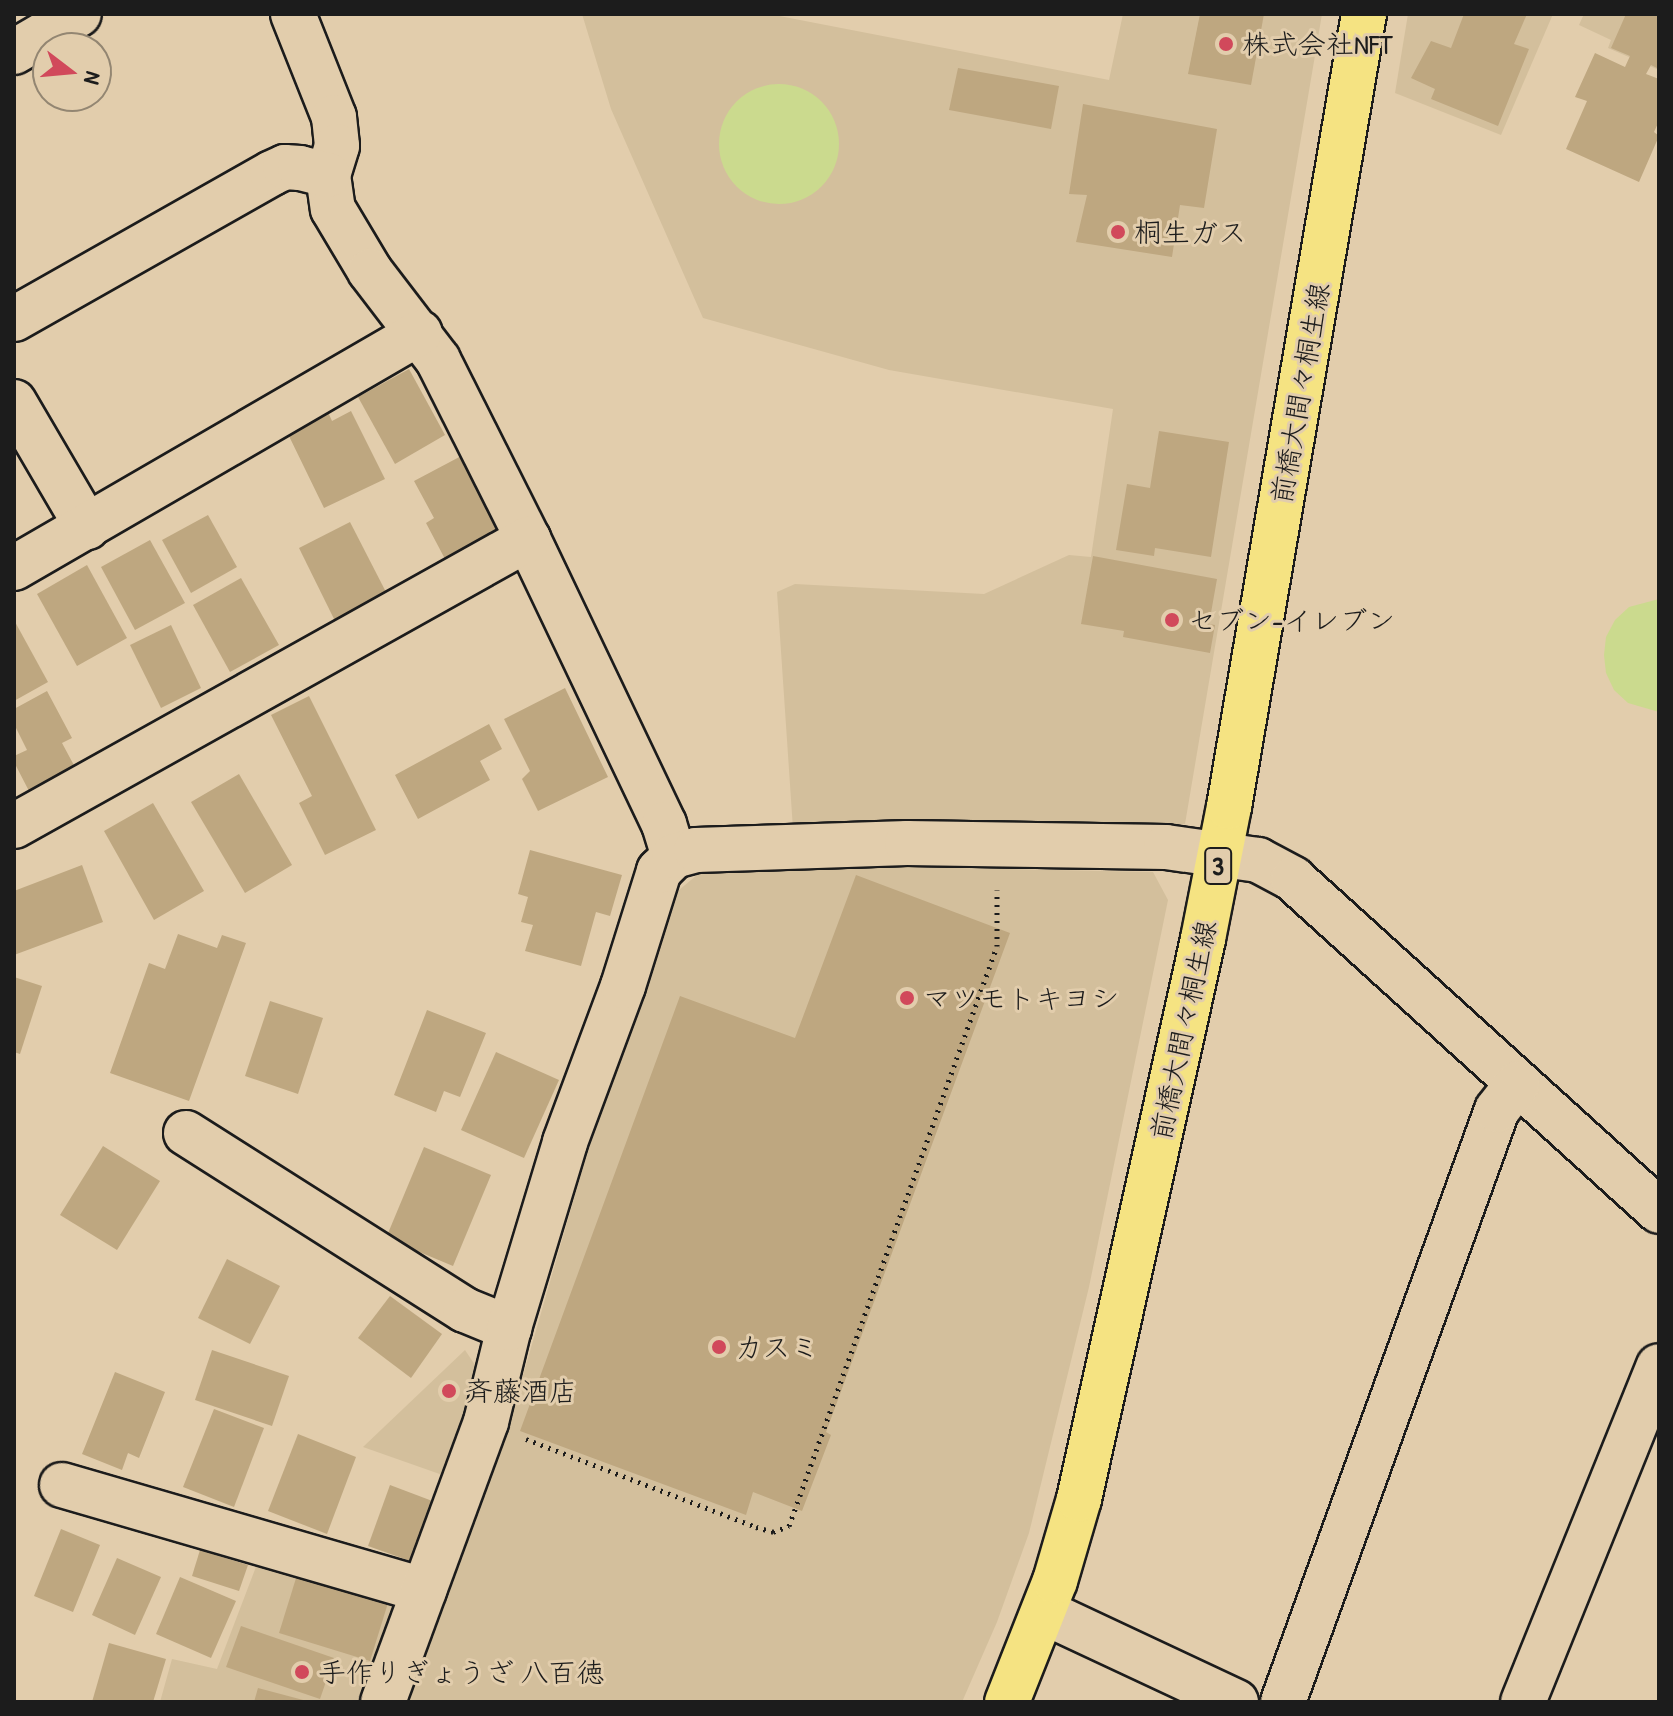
<!DOCTYPE html>
<html>
<head>
<meta charset="utf-8">
<style>
	body { margin:0 }
	#map { position:relative; width:1673px; height:1716px; overflow:hidden; background:#e2cdac; font-family:"Patrick Hand","Klee One",sans-serif }
	div>[style] { position:absolute }
	.built>* { inset:0; background:#d3bf9c }
	.green>* { inset:0; background:#cbda8e }
	.round { border-radius:50% }
	.building>* { inset:0; background:#bea780 }
	.path>* { height:5px; margin-top:-2.5px; transform-origin:0; background:repeating-linear-gradient(90deg,#1c1c1c 0 2px,transparent 0 8px) }
	.roads { filter:drop-shadow(2px 0 #1c1c1c) drop-shadow(-2px 0 #1c1c1c) drop-shadow(0 2px #1c1c1c) drop-shadow(0 -2px #1c1c1c) }
	.minor>* { height:44px; margin:-22px; padding:0 22px; transform-origin:22px; border-radius:22px; background:#e2cdac }
	.major>* { height:44px; margin:-22px; padding:0 22px; transform-origin:22px; border-radius:22px; background:#f5e382 }
	.dots>* { width:22px; height:22px; translate:-50% -50%; box-sizing:border-box; border:4px solid #e2cdac; border-radius:50% }
	span { translate:-50% -50%; white-space:nowrap; text-align:center; line-height:1.15; -webkit-text-stroke:6px #e2cdac; paint-order:stroke }
	.shield-label span { padding:2px 6px; background:#e2cdac; border:2px solid; border-radius:6px; -webkit-text-stroke-width:0 }
	.shield-label { font-size:26px; color:#1c1c1c; font-weight:700 }
	.poi-label { font-size:28px; color:#1c1c1c }
	.left { translate:0 -50%; text-align:left }
	.street-label { font-size:28px; color:#1c1c1c }
	.frame { position:absolute; inset:0; border:16px solid #1c1c1c; pointer-events:none }
	.north { position:absolute; left:32px; top:32px; width:80px; height:80px; box-sizing:border-box; background:#e2cdac; border:2px solid #938672; border-radius:50%; rotate:106deg; font-size:22px; font-weight:700; line-height:32px; text-align:center; color:#1c1c1c }
	.north::after { content:''; display:block; margin:auto; width:28px; height:36px; background:#d1495b; clip-path:polygon(50% 0,100% 100%,50% 72%,0 100%) }
</style>
</head>
<body>
<div id="map">
	<div class="built">
		<i style="clip-path:polygon(582px 14px,769px 14px,1109px 80px,1123px 14px,1322px 14px,1185px 824px,793px 829px,777px 592px,795px 584px,984px 594px,1069px 555px,1091px 557px,1113px 409px,889px 370px,703px 318px,611px 109px)"></i>
		<i style="clip-path:polygon(1408px 14px,1553px 14px,1501px 135px,1395px 93px)"></i>
		<i style="clip-path:polygon(1584px 14px,1659px 14px,1659px 70px,1608px 48px,1611px 40px,1579px 25px)"></i>
		<i style="clip-path:polygon(912px 867px,1153px 872px,1168px 900px,1089px 1287px,1029px 1533px,997px 1622px,962px 1702px,406px 1702px,507px 1431px,588px 1150px,673px 895px,703px 870px)"></i>
		<i style="clip-path:polygon(465px 1350px,485px 1380px,451px 1478px,363px 1447px)"></i>
		<i style="clip-path:polygon(259px 1559px,399px 1602px,361px 1702px,160px 1702px,172px 1659px,217px 1669px)"></i>
	</div>
	<div class="green">
		<i class="round" style="left:719px;top:84px;width:120px;height:120px"></i>
		<i style="clip-path:polygon(1659px 599px,1659px 712px,1628px 703px,1614px 690px,1606px 673px,1604px 655px,1606px 637px,1615px 620px,1629px 607px)"></i>
	</div>
	<div class="building">
		<i style="clip-path:polygon(1200px 14px,1264px 14px,1251px 85px,1188px 74px)"></i>
		<i style="clip-path:polygon(1464px 14px,1527px 14px,1514px 44px,1529px 49px,1498px 126px,1431px 99px,1435px 89px,1411px 78px,1431px 41px,1451px 48px)"></i>
		<i style="clip-path:polygon(1626px 14px,1659px 14px,1659px 69px,1651px 65px,1646px 74px,1659px 79px,1659px 121px,1654px 132px,1659px 136px,1639px 182px,1566px 149px,1587px 101px,1575px 97px,1595px 53px,1625px 67px,1630px 56px,1611px 48px)"></i>
		<i style="clip-path:polygon(958px 68px,1059px 86px,1051px 129px,949px 110px)"></i>
		<i style="clip-path:polygon(1083px 104px,1217px 129px,1204px 208px,1180px 205px,1172px 257px,1076px 242px,1087px 195px,1069px 194px)"></i>
		<i style="clip-path:polygon(409px 369px,445px 435px,395px 464px,358px 397px)"></i>
		<i style="clip-path:polygon(351px 411px,385px 479px,324px 508px,287px 432px,328px 412px,332px 421px)"></i>
		<i style="clip-path:polygon(1159px 431px,1229px 442px,1211px 557px,1155px 548px,1154px 556px,1116px 550px,1127px 484px,1150px 488px)"></i>
		<i style="clip-path:polygon(465px 454px,504px 527px,445px 559px,426px 523px,434px 518px,414px 481px)"></i>
		<i style="clip-path:polygon(208px 515px,237px 567px,191px 593px,162px 540px)"></i>
		<i style="clip-path:polygon(350px 522px,388px 596px,336px 623px,299px 548px)"></i>
		<i style="clip-path:polygon(150px 540px,185px 603px,135px 630px,101px 567px)"></i>
		<i style="clip-path:polygon(1093px 556px,1217px 579px,1209px 624px,1215px 625px,1210px 653px,1123px 637px,1124px 631px,1081px 624px)"></i>
		<i style="clip-path:polygon(87px 565px,127px 638px,77px 666px,37px 594px)"></i>
		<i style="clip-path:polygon(241px 578px,279px 645px,230px 672px,193px 605px)"></i>
		<i style="clip-path:polygon(14px 620px,48px 682px,14px 701px)"></i>
		<i style="clip-path:polygon(171px 625px,201px 688px,161px 708px,130px 645px)"></i>
		<i style="clip-path:polygon(565px 688px,608px 777px,538px 811px,522px 779px,530px 771px,504px 719px)"></i>
		<i style="clip-path:polygon(47px 691px,72px 738px,62px 743px,76px 769px,30px 793px,14px 762px,14px 756px,27px 750px,14px 724px,14px 709px)"></i>
		<i style="clip-path:polygon(309px 696px,376px 830px,325px 855px,299px 803px,312px 796px,271px 715px)"></i>
		<i style="clip-path:polygon(489px 724px,502px 749px,480px 761px,490px 780px,418px 819px,395px 775px)"></i>
		<i style="clip-path:polygon(239px 774px,292px 865px,245px 893px,191px 802px)"></i>
		<i style="clip-path:polygon(153px 803px,204px 891px,154px 920px,104px 831px)"></i>
		<i style="clip-path:polygon(530px 850px,622px 875px,610px 916px,596px 912px,581px 966px,525px 951px,533px 925px,521px 922px,528px 897px,518px 894px)"></i>
		<i style="clip-path:polygon(82px 865px,103px 922px,14px 955px,14px 891px)"></i>
		<i style="clip-path:polygon(856px 875px,1010px 933px,826px 1432px,831px 1435px,802px 1511px,753px 1492px,746px 1515px,520px 1431px,680px 996px,795px 1038px)"></i>
		<i style="clip-path:polygon(178px 934px,217px 948px,222px 935px,246px 943px,189px 1101px,110px 1073px,149px 963px,165px 969px)"></i>
		<i style="clip-path:polygon(14px 977px,42px 986px,20px 1054px,14px 1052px)"></i>
		<i style="clip-path:polygon(270px 1001px,323px 1018px,298px 1094px,245px 1076px)"></i>
		<i style="clip-path:polygon(427px 1010px,486px 1033px,460px 1097px,444px 1091px,436px 1112px,394px 1095px)"></i>
		<i style="clip-path:polygon(496px 1052px,559px 1080px,524px 1158px,461px 1130px)"></i>
		<i style="clip-path:polygon(103px 1146px,160px 1181px,117px 1250px,60px 1215px)"></i>
		<i style="clip-path:polygon(424px 1147px,491px 1175px,453px 1266px,386px 1238px)"></i>
		<i style="clip-path:polygon(227px 1259px,280px 1286px,250px 1344px,198px 1318px)"></i>
		<i style="clip-path:polygon(390px 1296px,442px 1334px,411px 1378px,358px 1338px)"></i>
		<i style="clip-path:polygon(212px 1350px,289px 1376px,272px 1426px,195px 1400px)"></i>
		<i style="clip-path:polygon(115px 1372px,165px 1392px,139px 1458px,128px 1453px,122px 1470px,82px 1454px)"></i>
		<i style="clip-path:polygon(214px 1409px,264px 1428px,234px 1507px,183px 1487px)"></i>
		<i style="clip-path:polygon(298px 1434px,356px 1457px,327px 1534px,268px 1511px)"></i>
		<i style="clip-path:polygon(390px 1485px,435px 1502px,413px 1562px,368px 1546px)"></i>
		<i style="clip-path:polygon(61px 1529px,100px 1545px,73px 1612px,34px 1596px)"></i>
		<i style="clip-path:polygon(200px 1550px,248px 1565px,239px 1591px,192px 1576px)"></i>
		<i style="clip-path:polygon(117px 1558px,161px 1577px,135px 1635px,92px 1615px)"></i>
		<i style="clip-path:polygon(297px 1575px,388px 1603px,370px 1661px,279px 1633px)"></i>
		<i style="clip-path:polygon(180px 1577px,236px 1601px,211px 1658px,156px 1634px)"></i>
		<i style="clip-path:polygon(241px 1626px,334px 1658px,320px 1699px,226px 1667px)"></i>
		<i style="clip-path:polygon(109px 1643px,166px 1659px,153px 1702px,92px 1702px)"></i>
		<i style="clip-path:polygon(258px 1688px,307px 1701px,307px 1702px,254px 1702px)"></i>
	</div>
	<div class="path">
		<i style="left:526px;top:1439px;width:246px;rotate:20.9deg"></i>
		<i style="left:756px;top:1527px;width:18px;rotate:16deg"></i>
		<i style="left:773px;top:1532px;width:17px;rotate:-21deg"></i>
		<i style="left:789px;top:1526px;width:616px;rotate:-70.27deg"></i>
		<i style="left:997px;top:946px;width:56px;rotate:-90deg"></i>
	</div>
	<div class="roads">
		<div class="minor">
			<i style="left:293px;top:14px;width:111px;rotate:68.3deg"></i>
			<i style="left:334px;top:117px;width:29px;rotate:84deg"></i>
			<i style="left:337px;top:146px;width:30px;rotate:107deg"></i>
			<i style="left:328px;top:175px;width:34px;rotate:82deg"></i>
			<i style="left:333px;top:209px;width:72px;rotate:59.2deg"></i>
			<i style="left:370px;top:271px;width:112px;rotate:52.6deg"></i>
			<i style="left:438px;top:360px;width:200px;rotate:63.3deg"></i>
			<i style="left:528px;top:539px;width:316px;rotate:64.5deg"></i>
			<i style="left:664px;top:824px;width:34px;rotate:73deg"></i>
			<i style="left:14px;top:52px;width:75px;rotate:-30.3deg"></i>
			<i style="left:14px;top:319px;width:296px;rotate:-29.5deg"></i>
			<i style="left:272px;top:173px;width:14px;rotate:-25deg"></i>
			<i style="left:285px;top:167px;width:15px;rotate:4deg"></i>
			<i style="left:300px;top:168px;width:29px;rotate:14deg"></i>
			<i style="left:14px;top:402px;width:145px;rotate:59.7deg"></i>
			<i style="left:14px;top:568px;width:469px;rotate:-30.1deg"></i>
			<i style="left:14px;top:826px;width:589px;rotate:-29.18deg"></i>
			<i style="left:186px;top:1133px;width:330px;rotate:32.4deg"></i>
			<i style="left:465px;top:1310px;width:48px;rotate:22.2deg"></i>
			<i style="left:62px;top:1485px;width:377px;rotate:16.2deg"></i>
			<i style="left:1044px;top:1612px;width:212px;rotate:25.1deg"></i>
			<i style="left:383px;top:1702px;width:298px;rotate:-69.8deg"></i>
			<i style="left:486px;top:1422px;width:97px;rotate:-76.3deg"></i>
			<i style="left:509px;top:1328px;width:194px;rotate:-73.2deg"></i>
			<i style="left:565px;top:1142px;width:166px;rotate:-69.6deg"></i>
			<i style="left:623px;top:986px;width:121px;rotate:-72.6deg"></i>
			<i style="left:659px;top:871px;width:21px;rotate:-45deg"></i>
			<i style="left:674px;top:856px;width:23px;rotate:-15deg"></i>
			<i style="left:696px;top:850px;width:211px;rotate:-1.9deg"></i>
			<i style="left:907px;top:843px;width:259px;rotate:0.9deg"></i>
			<i style="left:1166px;top:847px;width:93px;rotate:8deg"></i>
			<i style="left:1258px;top:860px;width:40px;rotate:28deg"></i>
			<i style="left:1293px;top:879px;width:494px;rotate:42.2deg"></i>
			<i style="left:1283px;top:1702px;width:629px;rotate:-70.13deg"></i>
			<i style="left:1497px;top:1110px;width:33px;rotate:-52deg"></i>
			<i style="left:1523px;top:1702px;width:362px;rotate:-68deg"></i>
		</div>
		<div class="major">
			<i style="left:1007px;top:1702px;width:130px;rotate:-68.4deg"></i>
			<i style="left:1055px;top:1581px;width:85px;rotate:-73.7deg"></i>
			<i style="left:1079px;top:1499px;width:574px;rotate:-77.51deg"></i>
			<i style="left:1203px;top:939px;width:135px;rotate:-78.9deg"></i>
			<i style="left:1229px;top:807px;width:804px;rotate:-80.34deg"></i>
		</div>
	</div>
	<div class="dots">
		<i style="left:1226px;top:44px;background:#d1495b"></i>
		<i style="left:1118px;top:232px;background:#d1495b"></i>
		<i style="left:1172px;top:620px;background:#d1495b"></i>
		<i style="left:907px;top:998px;background:#d1495b"></i>
		<i style="left:719px;top:1347px;background:#d1495b"></i>
		<i style="left:449px;top:1391px;background:#d1495b"></i>
		<i style="left:302px;top:1672px;background:#d1495b"></i>
	</div>
	<div class="shield-label">
		<span style="left:1218px;top:866px">3</span>
	</div>
	<div class="poi-label">
		<span class="left" style="left:1242px;top:44px">株式会社NFT</span>
		<span class="left" style="left:1134px;top:232px">桐生ガス</span>
		<span class="left" style="left:1188px;top:620px">セブン-イレブン</span>
		<span class="left" style="left:923px;top:998px">マツモトキヨシ</span>
		<span class="left" style="left:735px;top:1347px">カスミ</span>
		<span class="left" style="left:465px;top:1391px">斉藤酒店</span>
		<span class="left" style="left:318px;top:1672px">手作りぎょうざ 八百徳</span>
	</div>
	<div class="street-label">
		<span style="left:1300px;top:393px;rotate:-80deg">前橋大間々桐生線</span>
		<span style="left:1183px;top:1030px;rotate:-78deg">前橋大間々桐生線</span>
	</div>
	<div class="frame"></div>
	<div class="north">N</div>
</div>
</body>
</html>
